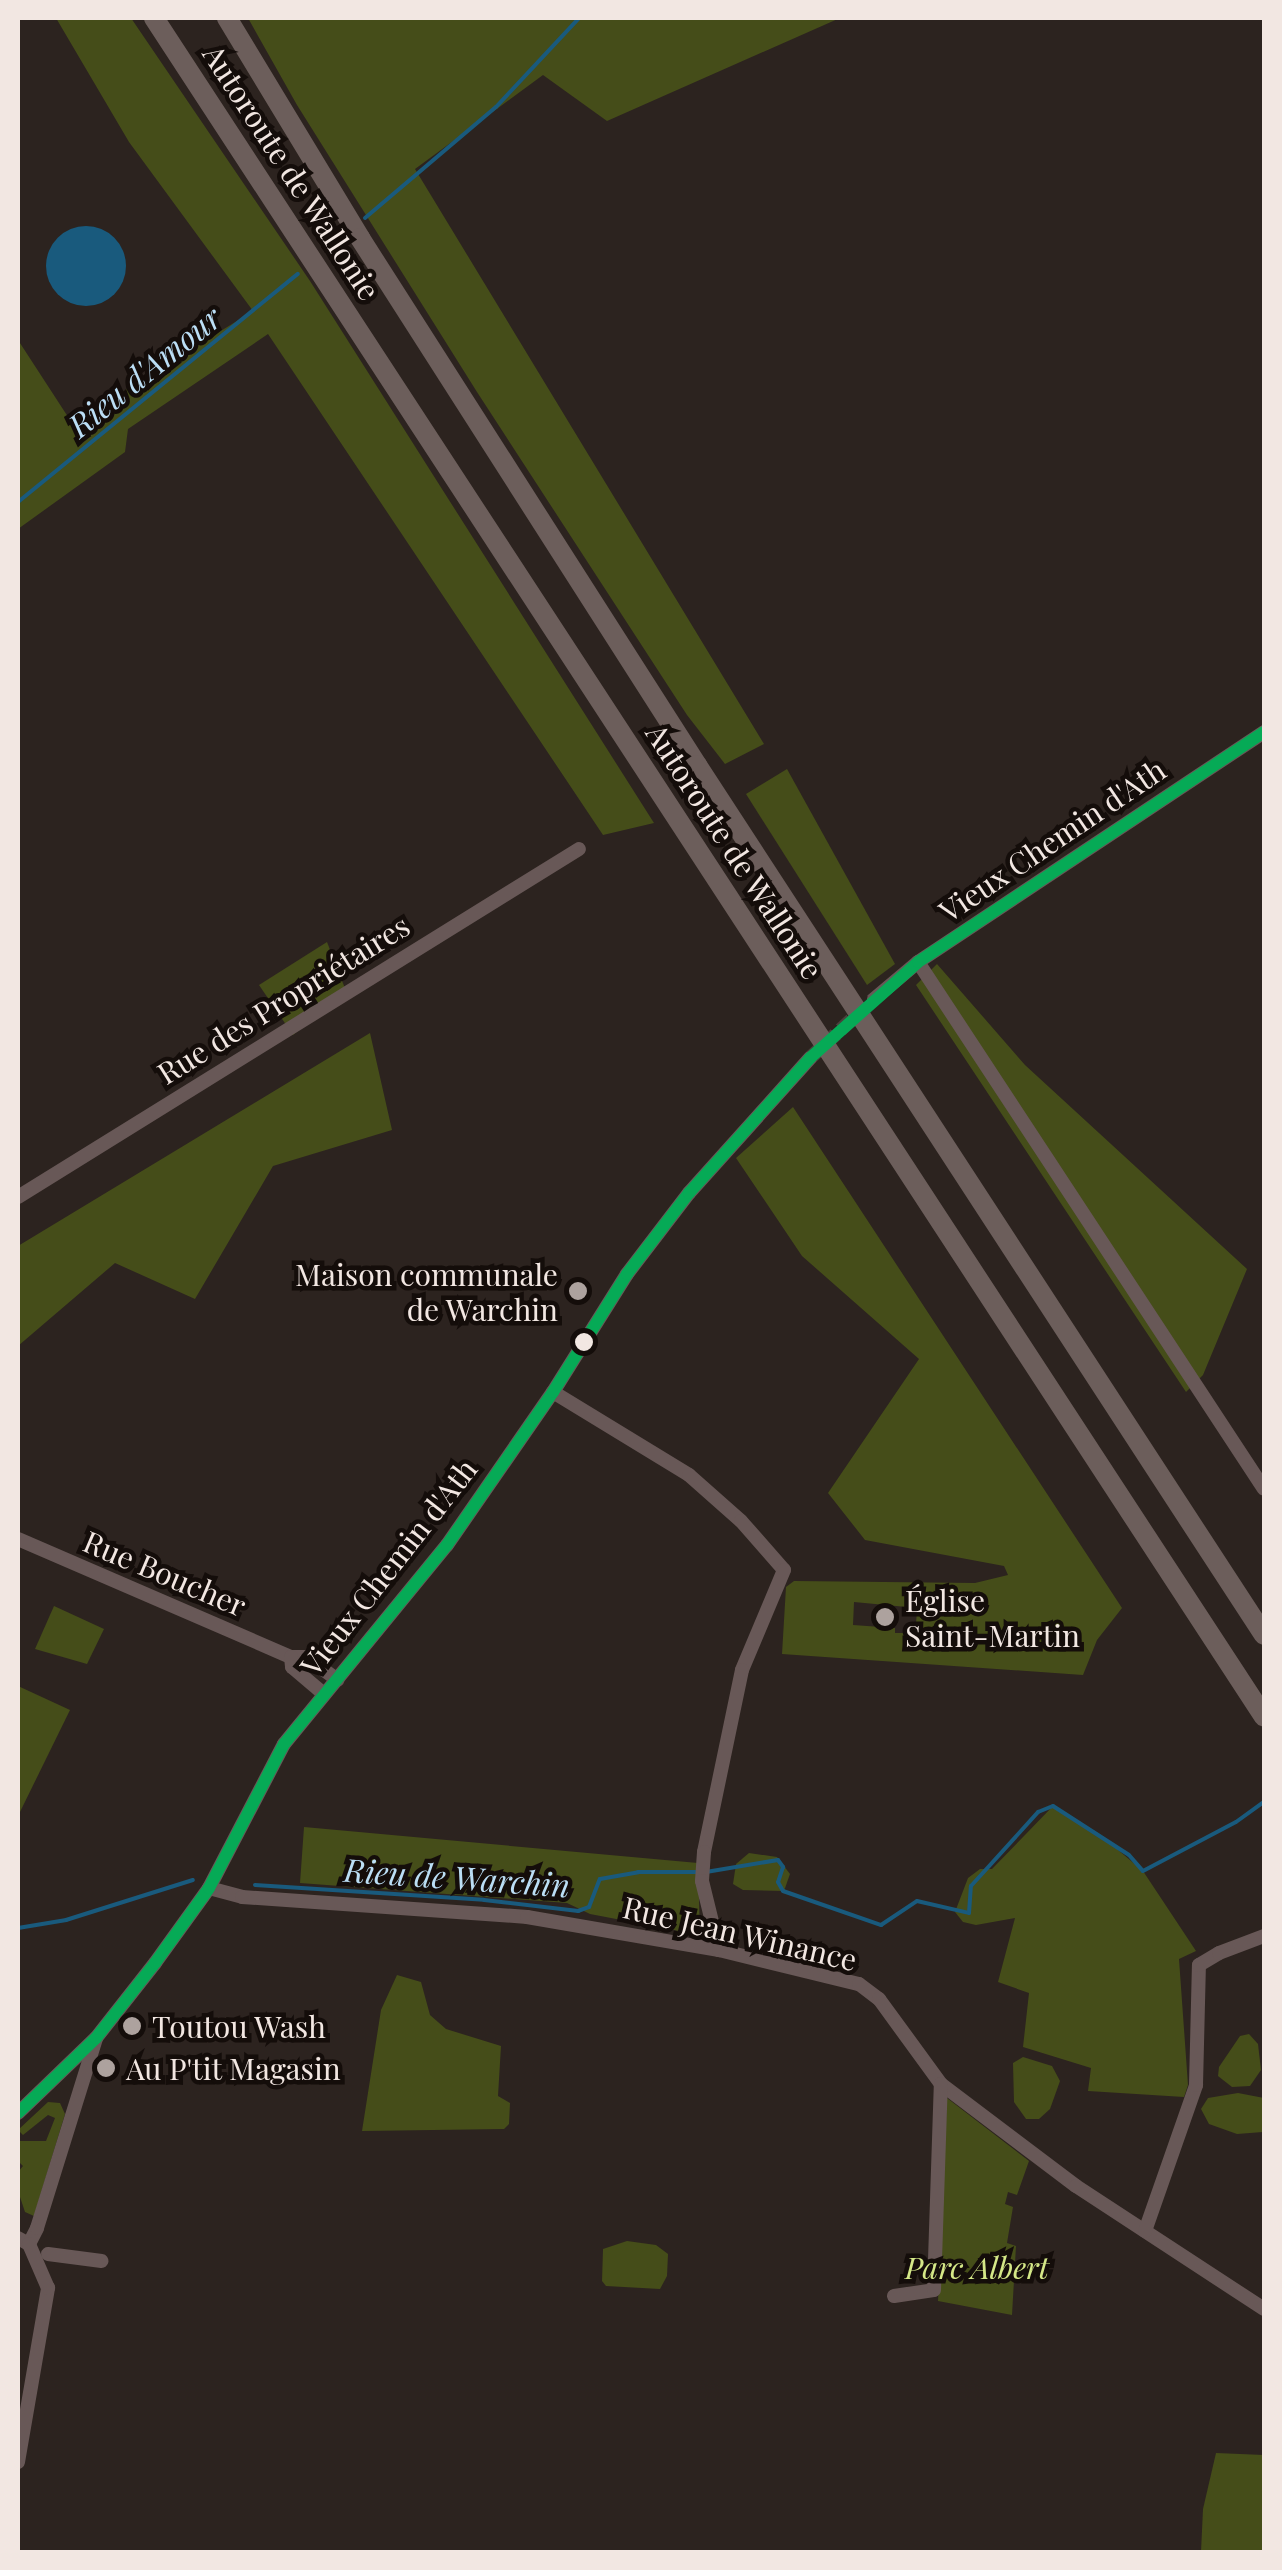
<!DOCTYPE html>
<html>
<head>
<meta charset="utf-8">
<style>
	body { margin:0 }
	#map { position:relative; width:1282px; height:2570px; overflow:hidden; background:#2c231f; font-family:"Playfair Display",serif }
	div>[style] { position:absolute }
	.green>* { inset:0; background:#454d19 }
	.water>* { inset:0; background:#195a7d }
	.round { border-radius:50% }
	.stream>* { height:4px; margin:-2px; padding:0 2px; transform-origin:2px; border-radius:2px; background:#195a7d }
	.minor-tunnel>* { height:14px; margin-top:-7px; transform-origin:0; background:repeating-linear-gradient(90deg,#4a403c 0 14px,transparent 0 21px) }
	.minor>* { height:14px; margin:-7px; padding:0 7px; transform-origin:7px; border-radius:7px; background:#685857 }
	.highway>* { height:20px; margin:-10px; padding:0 10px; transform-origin:10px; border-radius:10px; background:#6c5e5b }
	.bus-1>* { height:12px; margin:-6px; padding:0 6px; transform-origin:6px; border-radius:6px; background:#06aa56 }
	.dots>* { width:28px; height:28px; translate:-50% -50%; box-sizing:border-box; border:5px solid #140d0a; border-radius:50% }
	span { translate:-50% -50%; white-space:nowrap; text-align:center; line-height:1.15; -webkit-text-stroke:9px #140d0a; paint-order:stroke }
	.street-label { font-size:30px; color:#f2e7e2 }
	.poi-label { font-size:30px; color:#f2e7e2 }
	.right { translate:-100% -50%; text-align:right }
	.left { translate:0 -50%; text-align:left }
	.park-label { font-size:30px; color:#d5e888; font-style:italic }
	.water-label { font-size:32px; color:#bbdef5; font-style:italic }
	.frame { position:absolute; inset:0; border:20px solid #f2e7e2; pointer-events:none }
</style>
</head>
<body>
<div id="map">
	<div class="green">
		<i style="clip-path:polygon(56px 18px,131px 18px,310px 281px,654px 823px,603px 835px,268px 334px,128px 429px,125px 452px,18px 529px,18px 340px,72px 423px,253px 311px,129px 142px)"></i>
		<i style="clip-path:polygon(248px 18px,840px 18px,607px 121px,543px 75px,415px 169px,764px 744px,725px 764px,687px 715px,477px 392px,297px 105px)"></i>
		<i style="clip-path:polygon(787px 769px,895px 964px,867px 985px,746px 794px)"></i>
		<i style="clip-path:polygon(327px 942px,346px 991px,293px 1035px,259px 985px)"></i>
		<i style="clip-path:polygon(937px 964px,1025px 1065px,1247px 1269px,1203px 1375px,1186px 1392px,916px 985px)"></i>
		<i style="clip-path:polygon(370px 1033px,392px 1130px,273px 1166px,195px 1299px,115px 1263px,18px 1346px,18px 1246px)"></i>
		<i style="clip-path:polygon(evenodd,793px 1107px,1122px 1608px,1097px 1640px,1083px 1675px,782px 1654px,786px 1587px,794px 1581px,975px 1583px,1008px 1575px,1004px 1566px,865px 1540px,828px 1493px,919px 1359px,802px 1256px,736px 1158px,793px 1107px,854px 1602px,917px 1608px,916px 1625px,906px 1625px,904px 1633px,895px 1633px,895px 1628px,853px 1625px,854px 1602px)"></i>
		<i style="clip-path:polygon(54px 1606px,104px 1629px,87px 1664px,35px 1649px)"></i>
		<i style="clip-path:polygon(18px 1686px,70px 1710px,18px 1816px)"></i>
		<i style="clip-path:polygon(1053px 1806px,1098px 1833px,1143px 1871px,1196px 1951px,1179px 1959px,1188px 2085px,1184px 2097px,1088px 2091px,1091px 2068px,1023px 2047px,1029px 1993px,998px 1982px,1015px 1918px,976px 1925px,963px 1922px,955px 1912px,968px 1878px,980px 1869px,992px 1869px)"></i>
		<i style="clip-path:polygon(304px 1827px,698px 1863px,700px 1935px,590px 1914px,567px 1903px,300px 1883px)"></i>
		<i style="clip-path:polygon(749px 1853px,777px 1857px,790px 1874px,784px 1891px,743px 1890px,733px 1884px,736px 1864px)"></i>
		<i style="clip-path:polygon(397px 1975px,421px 1982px,430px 2015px,446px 2029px,501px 2046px,498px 2096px,510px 2103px,509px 2124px,504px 2129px,362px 2131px,381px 2010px)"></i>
		<i style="clip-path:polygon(1249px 2034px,1258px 2044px,1261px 2070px,1250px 2086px,1232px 2087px,1218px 2076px,1219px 2067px,1240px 2036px)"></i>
		<i style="clip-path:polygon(1023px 2057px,1052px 2066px,1060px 2081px,1050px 2109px,1039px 2119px,1026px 2119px,1014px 2102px,1013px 2063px)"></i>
		<i style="clip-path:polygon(1238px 2093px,1264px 2098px,1263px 2132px,1237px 2134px,1209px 2124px,1201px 2109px,1208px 2098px)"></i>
		<i style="clip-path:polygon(947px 2098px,1029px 2161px,1017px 2195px,1008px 2192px,1005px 2204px,1013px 2207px,1007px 2243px,1016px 2246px,1012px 2315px,938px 2301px)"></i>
		<i style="clip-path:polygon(48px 2102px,60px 2103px,65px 2114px,34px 2216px,25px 2212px,18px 2191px,18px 2172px,23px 2166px,18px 2161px,18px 2141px,46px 2141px,55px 2118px,48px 2115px,23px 2135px,18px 2130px)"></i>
		<i style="clip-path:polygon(627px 2241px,656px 2245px,668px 2254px,667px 2276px,660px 2289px,606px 2286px,602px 2281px,603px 2249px)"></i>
		<i style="clip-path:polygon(1216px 2453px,1264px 2455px,1264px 2552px,1201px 2552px,1203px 2509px)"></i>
	</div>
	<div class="water">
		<i class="round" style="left:46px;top:226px;width:80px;height:80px"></i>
	</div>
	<div class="stream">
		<i style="left:365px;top:218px;width:172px;rotate:-40.3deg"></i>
		<i style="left:496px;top:107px;width:122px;rotate:-47deg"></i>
		<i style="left:18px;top:502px;width:361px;rotate:-39.2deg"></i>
		<i style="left:706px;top:1872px;width:73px;rotate:-9.5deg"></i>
		<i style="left:778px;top:1860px;width:9px;rotate:54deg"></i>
		<i style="left:783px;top:1867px;width:16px;rotate:108deg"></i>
		<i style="left:778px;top:1882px;width:10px;rotate:61deg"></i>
		<i style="left:783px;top:1891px;width:104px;rotate:19.1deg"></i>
		<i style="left:881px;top:1925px;width:43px;rotate:-33.7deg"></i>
		<i style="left:917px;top:1901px;width:53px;rotate:13deg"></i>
		<i style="left:969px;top:1913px;width:27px;rotate:-86deg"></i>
		<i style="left:971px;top:1886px;width:100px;rotate:-47.8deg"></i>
		<i style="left:1038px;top:1812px;width:16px;rotate:-22deg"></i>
		<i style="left:1053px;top:1806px;width:90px;rotate:32.8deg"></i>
		<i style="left:1129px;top:1855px;width:21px;rotate:49deg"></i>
		<i style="left:1143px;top:1871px;width:105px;rotate:-27.8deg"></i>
		<i style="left:1236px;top:1822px;width:34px;rotate:-36deg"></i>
		<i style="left:255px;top:1885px;width:229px;rotate:3.7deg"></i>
		<i style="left:484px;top:1900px;width:95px;rotate:6.7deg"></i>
		<i style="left:578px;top:1911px;width:12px;rotate:-20deg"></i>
		<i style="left:589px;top:1907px;width:30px;rotate:-69deg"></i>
		<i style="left:600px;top:1879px;width:39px;rotate:-10deg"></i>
		<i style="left:638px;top:1872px;width:59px"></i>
		<i style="left:18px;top:1928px;width:49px;rotate:-9.5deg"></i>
		<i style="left:66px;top:1920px;width:133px;rotate:-17.5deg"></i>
	</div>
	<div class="minor-tunnel">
		<i style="left:810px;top:1058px;width:87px;rotate:-42.7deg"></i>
	</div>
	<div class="minor">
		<i style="left:918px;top:962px;width:630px;rotate:56.71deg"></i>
		<i style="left:874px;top:999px;width:57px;rotate:-40.1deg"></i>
		<i style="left:918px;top:962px;width:415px;rotate:-33.6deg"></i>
		<i style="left:18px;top:1197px;width:660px;rotate:-31.81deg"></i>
		<i style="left:553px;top:1392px;width:159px;rotate:31.4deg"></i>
		<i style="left:689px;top:1475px;width:69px;rotate:41.5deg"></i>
		<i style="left:741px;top:1521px;width:65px;rotate:48.7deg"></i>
		<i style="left:784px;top:1570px;width:108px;rotate:112.8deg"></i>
		<i style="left:742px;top:1670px;width:186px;rotate:101.8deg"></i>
		<i style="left:704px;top:1852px;width:29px;rotate:94deg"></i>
		<i style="left:702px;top:1881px;width:71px;rotate:76.2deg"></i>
		<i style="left:18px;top:1539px;width:297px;rotate:23.4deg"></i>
		<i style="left:291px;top:1657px;width:15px"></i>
		<i style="left:306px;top:1657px;width:39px;rotate:36deg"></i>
		<i style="left:291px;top:1657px;width:10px;rotate:84deg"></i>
		<i style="left:292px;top:1667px;width:42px;rotate:40.2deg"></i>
		<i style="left:209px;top:1888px;width:34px;rotate:15deg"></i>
		<i style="left:242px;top:1897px;width:286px;rotate:4deg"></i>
		<i style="left:527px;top:1917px;width:195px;rotate:9.8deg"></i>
		<i style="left:719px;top:1950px;width:144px;rotate:13.7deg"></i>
		<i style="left:859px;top:1984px;width:25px;rotate:37deg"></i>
		<i style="left:879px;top:1999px;width:105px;rotate:53.9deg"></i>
		<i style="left:941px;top:2084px;width:169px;rotate:37.1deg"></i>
		<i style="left:1076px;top:2186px;width:225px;rotate:33.2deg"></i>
		<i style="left:18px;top:2113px;width:108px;rotate:-43.9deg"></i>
		<i style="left:96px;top:2038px;width:95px;rotate:-51.8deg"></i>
		<i style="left:155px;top:1963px;width:92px;rotate:-54.2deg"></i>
		<i style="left:209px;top:1888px;width:162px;rotate:-62.5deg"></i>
		<i style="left:284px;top:1744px;width:257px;rotate:-50.7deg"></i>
		<i style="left:447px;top:1545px;width:186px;rotate:-55.3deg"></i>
		<i style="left:553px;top:1392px;width:139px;rotate:-57.9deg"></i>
		<i style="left:627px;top:1274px;width:102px;rotate:-52.6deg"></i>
		<i style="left:689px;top:1193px;width:181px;rotate:-48.1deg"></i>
		<i style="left:1145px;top:2231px;width:155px;rotate:-70.7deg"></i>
		<i style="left:1196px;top:2085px;width:120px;rotate:-88.6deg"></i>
		<i style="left:1199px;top:1965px;width:23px;rotate:-31deg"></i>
		<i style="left:1219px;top:1953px;width:48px;rotate:-20.7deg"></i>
		<i style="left:18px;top:2238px;width:13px;rotate:29deg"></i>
		<i style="left:29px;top:2244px;width:18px;rotate:-63deg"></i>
		<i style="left:37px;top:2228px;width:198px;rotate:-72.7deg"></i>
		<i style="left:48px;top:2254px;width:54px;rotate:7.4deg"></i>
		<i style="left:894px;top:2296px;width:40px;rotate:-8.5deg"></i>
		<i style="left:934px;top:2290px;width:206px;rotate:-88.1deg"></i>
		<i style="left:18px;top:2462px;width:177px;rotate:-80.2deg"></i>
		<i style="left:48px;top:2288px;width:48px;rotate:-113.4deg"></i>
	</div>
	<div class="highway">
		<i style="left:154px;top:18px;width:2029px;rotate:56.84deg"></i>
		<i style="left:227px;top:18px;width:257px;rotate:58.8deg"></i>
		<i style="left:360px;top:238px;width:626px;rotate:57.4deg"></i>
		<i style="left:697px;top:765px;width:1038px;rotate:56.91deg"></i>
	</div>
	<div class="bus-1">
		<i style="left:18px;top:2113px;width:108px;rotate:-43.9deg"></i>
		<i style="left:96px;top:2038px;width:95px;rotate:-51.8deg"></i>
		<i style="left:155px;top:1963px;width:92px;rotate:-54.2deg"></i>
		<i style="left:209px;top:1888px;width:162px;rotate:-62.5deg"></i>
		<i style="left:284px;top:1744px;width:257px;rotate:-50.7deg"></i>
		<i style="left:447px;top:1545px;width:186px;rotate:-55.3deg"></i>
		<i style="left:553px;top:1392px;width:139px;rotate:-57.9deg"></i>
		<i style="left:627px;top:1274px;width:102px;rotate:-52.6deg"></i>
		<i style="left:689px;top:1193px;width:181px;rotate:-48.1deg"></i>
		<i style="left:810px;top:1058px;width:144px;rotate:-41.6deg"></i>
		<i style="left:918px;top:962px;width:415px;rotate:-33.6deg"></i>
	</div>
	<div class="dots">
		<i style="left:578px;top:1291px;background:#ada29e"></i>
		<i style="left:584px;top:1342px;background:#f2e7e2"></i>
		<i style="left:885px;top:1617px;background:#ada29e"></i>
		<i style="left:132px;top:2026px;background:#ada29e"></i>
		<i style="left:106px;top:2068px;background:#ada29e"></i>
	</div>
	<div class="street-label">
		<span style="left:292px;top:172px;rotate:57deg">Autoroute de Wallonie</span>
		<span style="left:1052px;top:840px;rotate:-34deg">Vieux Chemin d'Ath</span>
		<span style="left:735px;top:851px;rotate:57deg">Autoroute de Wallonie</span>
		<span style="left:283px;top:999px;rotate:-32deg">Rue des Propriétaires</span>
		<span style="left:388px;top:1567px;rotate:-52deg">Vieux Chemin d'Ath</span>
		<span style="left:165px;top:1573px;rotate:23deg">Rue Boucher</span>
		<span style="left:740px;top:1933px;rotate:13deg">Rue Jean Winance</span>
	</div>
	<div class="poi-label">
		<span class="right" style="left:558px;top:1291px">Maison communale<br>de Warchin</span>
		<span class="left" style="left:905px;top:1617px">Église<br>Saint-Martin</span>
		<span class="left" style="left:152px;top:2026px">Toutou Wash</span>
		<span class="left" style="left:126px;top:2068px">Au P'tit Magasin</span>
	</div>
	<div class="park-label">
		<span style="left:977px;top:2267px">Parc Albert</span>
	</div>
	<div class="water-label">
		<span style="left:144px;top:371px;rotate:-39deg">Rieu d'Amour</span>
		<span style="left:457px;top:1877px;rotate:4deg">Rieu de Warchin</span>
	</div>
	<div class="frame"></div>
</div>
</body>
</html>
